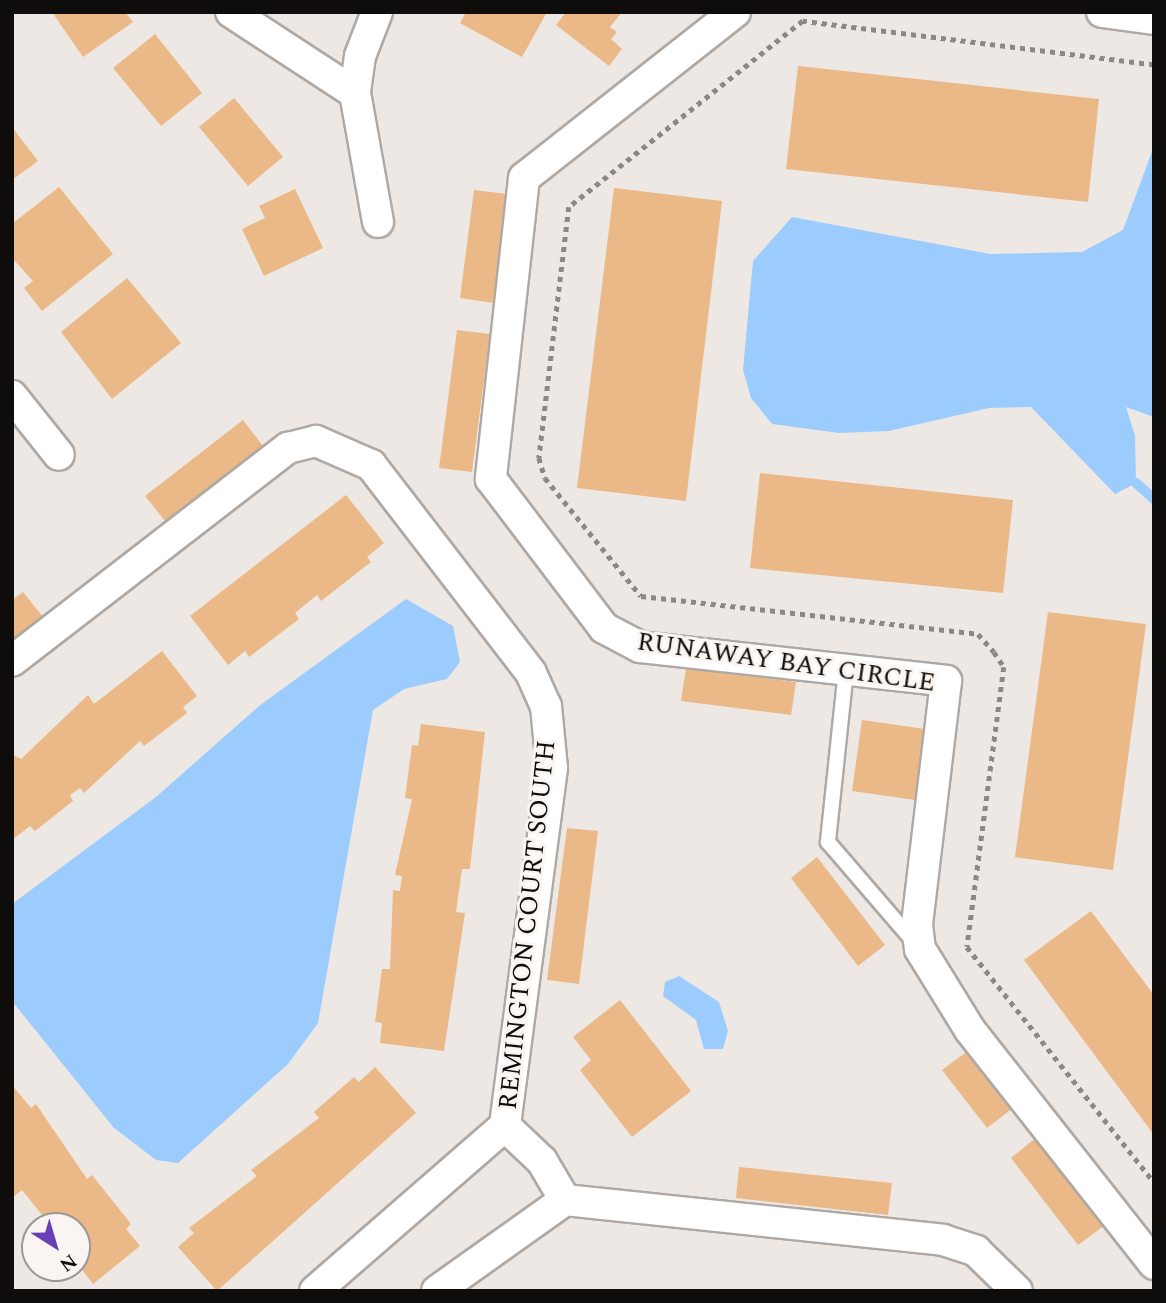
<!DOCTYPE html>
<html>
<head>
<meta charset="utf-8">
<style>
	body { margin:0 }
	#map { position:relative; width:1166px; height:1303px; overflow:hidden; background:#ede8e3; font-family:Spectral,serif }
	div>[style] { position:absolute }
	.water>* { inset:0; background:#9cccfd }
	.stream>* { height:10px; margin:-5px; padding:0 5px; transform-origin:5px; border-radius:5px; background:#9cccfd }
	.building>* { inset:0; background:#eab987 }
	.path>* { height:4.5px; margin-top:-2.25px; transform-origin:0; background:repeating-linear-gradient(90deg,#8b8885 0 5px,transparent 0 10px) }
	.roads { filter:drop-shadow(2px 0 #aea9a5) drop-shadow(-2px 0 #aea9a5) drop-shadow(0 2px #aea9a5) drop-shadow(0 -2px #aea9a5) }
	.lane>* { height:14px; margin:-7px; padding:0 7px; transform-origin:7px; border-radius:7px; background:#fff }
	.street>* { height:30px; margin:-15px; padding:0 15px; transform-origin:15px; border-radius:15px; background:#fff }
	span { translate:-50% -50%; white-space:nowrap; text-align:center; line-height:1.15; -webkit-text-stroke:6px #faf5f0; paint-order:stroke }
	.street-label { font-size:26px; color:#0f0d0c }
	.frame { position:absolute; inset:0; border:14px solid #0f0d0c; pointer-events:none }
	.north { position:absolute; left:21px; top:1212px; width:70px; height:70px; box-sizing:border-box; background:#faf5f0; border:2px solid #9c9895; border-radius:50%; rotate:143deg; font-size:19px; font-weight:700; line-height:28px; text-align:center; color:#0f0d0c }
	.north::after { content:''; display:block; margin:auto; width:24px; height:32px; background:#693fb7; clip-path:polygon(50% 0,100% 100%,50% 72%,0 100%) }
</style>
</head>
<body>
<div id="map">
	<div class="water">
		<i style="clip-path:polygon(1154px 146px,1154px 417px,1126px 407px,1135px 436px,1136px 483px,1115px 494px,1031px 407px,989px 408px,889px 431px,839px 433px,772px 424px,751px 398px,743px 370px,753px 261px,792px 217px,990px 254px,1082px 252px,1123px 230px)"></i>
		<i style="clip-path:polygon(406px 599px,453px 626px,460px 662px,447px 679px,404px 689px,373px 710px,318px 1023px,288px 1064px,178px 1163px,156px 1160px,114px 1128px,12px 1001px,12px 904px,156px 797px,259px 706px)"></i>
		<i style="clip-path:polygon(679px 976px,719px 1002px,728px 1031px,723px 1049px,704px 1049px,696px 1020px,663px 996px,665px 982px)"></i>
	</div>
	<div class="stream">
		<i style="left:1136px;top:483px;width:24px;rotate:42deg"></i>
	</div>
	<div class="building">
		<i style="clip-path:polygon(52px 12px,125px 12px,133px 22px,83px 57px)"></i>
		<i style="clip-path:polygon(466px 12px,547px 12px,522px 57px,460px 23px)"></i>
		<i style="clip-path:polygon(566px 12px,622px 12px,610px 27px,617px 32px,611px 39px,622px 49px,609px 66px,556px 25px)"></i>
		<i style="clip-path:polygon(155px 34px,202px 93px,161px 126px,113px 68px)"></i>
		<i style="clip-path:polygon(798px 66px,1099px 99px,1088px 202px,786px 169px)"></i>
		<i style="clip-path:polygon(234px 98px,283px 157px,248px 186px,199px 127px)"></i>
		<i style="clip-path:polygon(12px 127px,38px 161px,12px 180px)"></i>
		<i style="clip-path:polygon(59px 187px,113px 254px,42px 311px,24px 288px,33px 281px,12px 258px,12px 224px)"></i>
		<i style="clip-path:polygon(614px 188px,722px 201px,686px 501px,577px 488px)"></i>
		<i style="clip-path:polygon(295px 189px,323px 248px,264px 276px,242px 229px,265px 218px,259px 206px)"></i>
		<i style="clip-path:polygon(474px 190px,507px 194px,493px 303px,460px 298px)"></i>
		<i style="clip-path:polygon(127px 278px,181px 343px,112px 399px,61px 332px)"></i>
		<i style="clip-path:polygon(457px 330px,490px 334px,472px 472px,439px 468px)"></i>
		<i style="clip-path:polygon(243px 420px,263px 446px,165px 521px,145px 496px)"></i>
		<i style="clip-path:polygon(760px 473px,1013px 500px,1003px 593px,750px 568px)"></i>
		<i style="clip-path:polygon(346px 495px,384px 543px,367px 557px,371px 562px,321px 601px,317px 595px,295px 613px,299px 619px,249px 657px,245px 651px,228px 665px,190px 616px)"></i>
		<i style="clip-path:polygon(23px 592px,43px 617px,12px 641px,12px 600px)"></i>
		<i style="clip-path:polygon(1048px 612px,1146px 624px,1113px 870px,1015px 857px)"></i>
		<i style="clip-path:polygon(162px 651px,197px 696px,183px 707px,187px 713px,144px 746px,140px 741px,84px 793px,80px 788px,70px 795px,73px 801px,35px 831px,30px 826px,12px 840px,12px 754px,21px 759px,88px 695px,94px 704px)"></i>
		<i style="clip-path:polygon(686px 668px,796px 682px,791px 715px,681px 701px)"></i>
		<i style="clip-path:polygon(862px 720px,925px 729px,915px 800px,852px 791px)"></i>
		<i style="clip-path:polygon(421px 724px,485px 732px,470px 869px,462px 869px,456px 912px,465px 913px,444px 1051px,380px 1043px,382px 1023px,375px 1022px,382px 969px,390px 969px,393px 890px,400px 891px,402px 876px,395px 875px,412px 799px,405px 798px,412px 745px,418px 746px)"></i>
		<i style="clip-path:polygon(567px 828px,598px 831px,579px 984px,547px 980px)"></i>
		<i style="clip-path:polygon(817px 857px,885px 945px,858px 966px,791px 878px)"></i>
		<i style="clip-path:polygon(1091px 911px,1154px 995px,1154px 1135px,1024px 960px)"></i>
		<i style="clip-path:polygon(620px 1000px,691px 1091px,632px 1137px,580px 1070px,591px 1060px,573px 1037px)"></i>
		<i style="clip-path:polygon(969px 1050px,1013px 1108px,987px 1128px,942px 1070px)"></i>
		<i style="clip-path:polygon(375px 1067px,416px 1113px,217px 1291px,178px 1247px,194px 1233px,189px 1228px,257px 1176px,251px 1170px,319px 1118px,314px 1112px,354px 1077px,359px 1082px)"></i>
		<i style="clip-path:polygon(12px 1085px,31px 1108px,36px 1104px,87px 1179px,92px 1175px,131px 1224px,126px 1229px,140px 1246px,93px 1284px,77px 1263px,77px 1226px,51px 1226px,22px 1190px,12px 1198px)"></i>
		<i style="clip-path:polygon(1037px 1137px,1105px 1225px,1078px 1245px,1011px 1158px)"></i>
		<i style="clip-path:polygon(739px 1167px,892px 1183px,888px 1215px,736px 1198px)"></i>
	</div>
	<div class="path">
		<i style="left:1154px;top:65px;width:354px;rotate:-172.9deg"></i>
		<i style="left:803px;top:21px;width:299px;rotate:141.5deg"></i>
		<i style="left:569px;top:207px;width:253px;rotate:96.8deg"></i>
		<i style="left:539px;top:458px;width:21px;rotate:73deg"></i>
		<i style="left:545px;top:478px;width:152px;rotate:50.9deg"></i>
		<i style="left:641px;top:596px;width:339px;rotate:6.4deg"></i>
		<i style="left:978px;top:634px;width:24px;rotate:48deg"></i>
		<i style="left:994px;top:652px;width:18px;rotate:56deg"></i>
		<i style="left:1004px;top:667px;width:282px;rotate:97.5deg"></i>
		<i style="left:967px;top:947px;width:300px;rotate:51.5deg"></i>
	</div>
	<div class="roads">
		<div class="lane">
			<i style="left:846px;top:670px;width:173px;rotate:96deg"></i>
			<i style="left:828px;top:842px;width:133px;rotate:49.3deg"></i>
		</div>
		<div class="street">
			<i style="left:231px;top:12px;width:148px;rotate:33.2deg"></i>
			<i style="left:377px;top:12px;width:47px;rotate:111.1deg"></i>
			<i style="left:360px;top:56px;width:37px;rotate:98deg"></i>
			<i style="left:355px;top:93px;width:131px;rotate:79.9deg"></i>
			<i style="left:735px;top:12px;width:268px;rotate:141.8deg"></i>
			<i style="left:524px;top:178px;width:303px;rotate:96.3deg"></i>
			<i style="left:491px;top:479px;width:187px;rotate:52.8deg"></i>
			<i style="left:604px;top:628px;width:41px;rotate:27.8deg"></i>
			<i style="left:640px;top:647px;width:308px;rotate:6.3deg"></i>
			<i style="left:946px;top:681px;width:246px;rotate:96.8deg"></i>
			<i style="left:917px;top:925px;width:24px;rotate:83deg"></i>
			<i style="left:920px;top:949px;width:95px;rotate:58.3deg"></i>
			<i style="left:970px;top:1030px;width:298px;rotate:51.8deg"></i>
			<i style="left:1102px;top:12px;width:52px;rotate:7.7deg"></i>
			<i style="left:12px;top:396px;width:75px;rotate:51.5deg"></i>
			<i style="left:12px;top:661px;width:349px;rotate:-37.7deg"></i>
			<i style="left:288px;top:448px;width:29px;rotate:-14deg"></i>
			<i style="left:316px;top:441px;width:60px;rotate:23.6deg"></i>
			<i style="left:371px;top:465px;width:262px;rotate:52.4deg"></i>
			<i style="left:531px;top:673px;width:36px;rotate:66deg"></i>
			<i style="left:546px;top:706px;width:62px;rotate:84.5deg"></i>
			<i style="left:552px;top:768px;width:361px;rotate:97.5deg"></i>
			<i style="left:505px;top:1126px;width:51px;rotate:43.4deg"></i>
			<i style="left:542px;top:1161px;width:45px;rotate:59.5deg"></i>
			<i style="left:565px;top:1200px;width:380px;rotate:6deg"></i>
			<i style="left:943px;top:1240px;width:35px;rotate:18deg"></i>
			<i style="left:976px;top:1251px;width:57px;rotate:44.3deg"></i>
			<i style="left:315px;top:1291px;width:252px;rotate:-41deg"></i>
			<i style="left:437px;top:1291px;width:157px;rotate:-35.4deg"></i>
		</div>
	</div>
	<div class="street-label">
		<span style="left:786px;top:663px;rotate:8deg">RUNAWAY BAY CIRCLE</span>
		<span style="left:528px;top:925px;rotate:-84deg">REMINGTON COURT SOUTH</span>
	</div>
	<div class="frame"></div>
	<div class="north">N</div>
</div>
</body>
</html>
